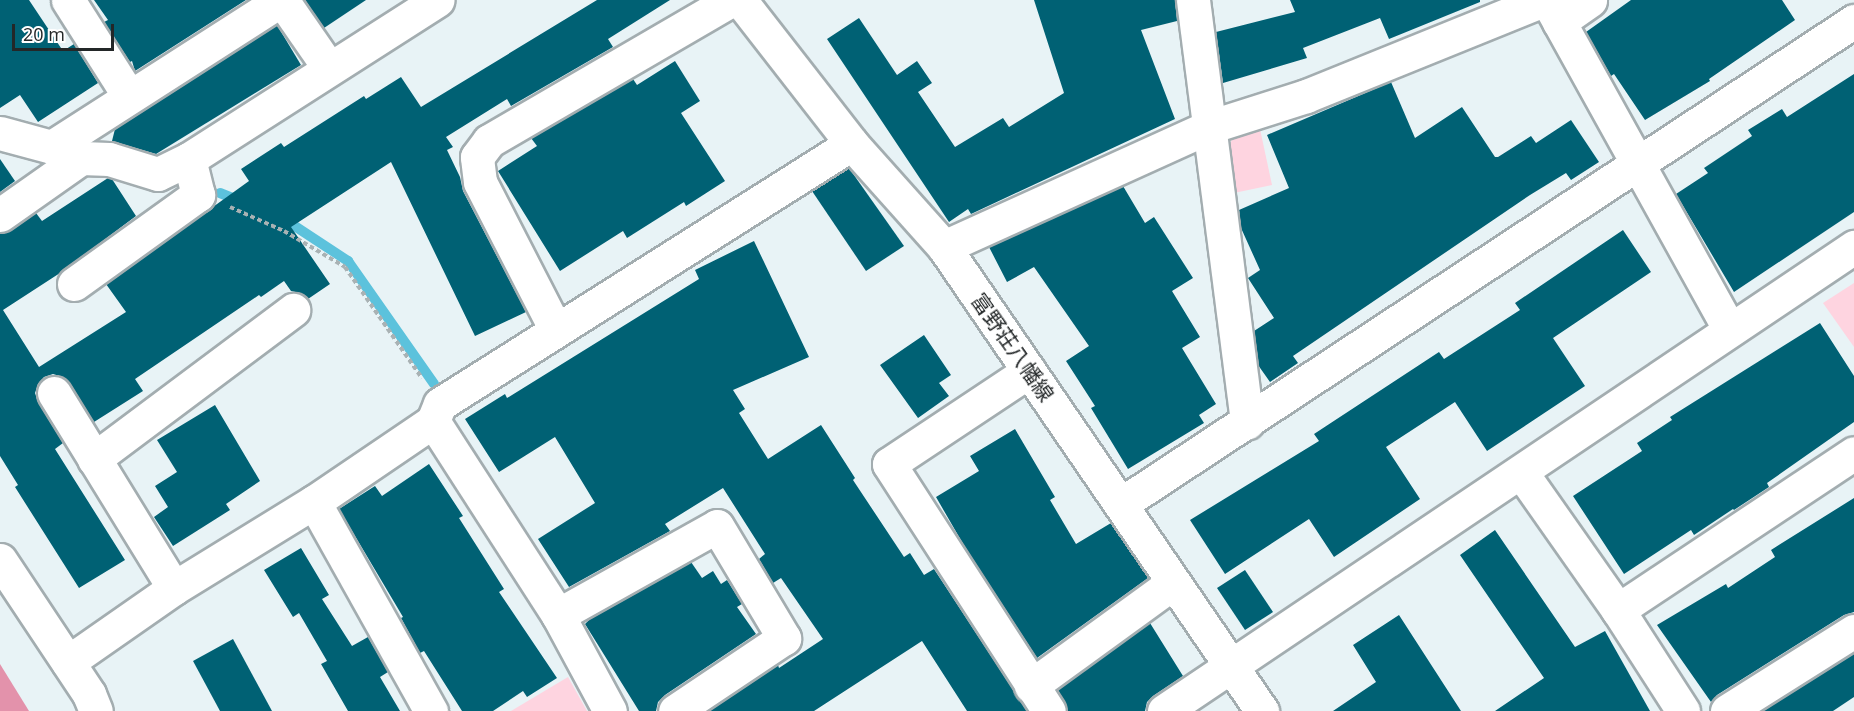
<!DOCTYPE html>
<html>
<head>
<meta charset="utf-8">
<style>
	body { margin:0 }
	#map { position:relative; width:1854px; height:711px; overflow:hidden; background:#e8f3f6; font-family:"Open Sans","Noto Sans JP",sans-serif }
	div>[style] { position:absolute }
	.green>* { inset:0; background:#fed4e0 }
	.forest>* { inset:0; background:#e392ab }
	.stream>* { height:10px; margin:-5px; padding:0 5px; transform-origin:5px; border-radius:5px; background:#5cc2dc }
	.building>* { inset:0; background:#006174 }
	.path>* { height:4px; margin-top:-2px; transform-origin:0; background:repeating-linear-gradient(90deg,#a9b2b4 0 4.5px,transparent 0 7.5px) }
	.roads { filter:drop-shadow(2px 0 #a3adb0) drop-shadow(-2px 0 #a3adb0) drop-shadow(0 2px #a3adb0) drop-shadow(0 -2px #a3adb0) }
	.minor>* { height:33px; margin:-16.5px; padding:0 16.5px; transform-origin:16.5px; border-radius:16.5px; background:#fff }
	.tertiary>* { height:33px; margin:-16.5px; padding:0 16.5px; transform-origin:16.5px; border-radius:16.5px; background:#fff }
	.secondary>* { height:33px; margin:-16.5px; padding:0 16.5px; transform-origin:16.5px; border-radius:16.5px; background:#fff }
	span { translate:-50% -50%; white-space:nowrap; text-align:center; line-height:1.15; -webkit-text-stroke:6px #fff; paint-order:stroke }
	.street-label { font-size:21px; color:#232728 }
	.scale { position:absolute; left:12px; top:24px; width:102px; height:27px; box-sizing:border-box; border:3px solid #232728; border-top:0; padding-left:8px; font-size:18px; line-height:21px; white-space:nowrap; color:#232728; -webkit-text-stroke:4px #fff; paint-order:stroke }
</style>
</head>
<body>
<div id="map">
	<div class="green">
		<i style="clip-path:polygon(1260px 129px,1272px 185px,1234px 193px,1226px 155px,1234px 134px)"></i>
		<i style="clip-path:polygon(1854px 283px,1854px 347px,1823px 303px)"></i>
		<i style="clip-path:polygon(568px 677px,587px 711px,511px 711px)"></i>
	</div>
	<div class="forest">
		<i style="clip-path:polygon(0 664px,29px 711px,0 711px)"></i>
	</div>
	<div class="stream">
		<i style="left:220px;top:193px;width:24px;rotate:22deg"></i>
		<i style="left:284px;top:219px;width:77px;rotate:33.3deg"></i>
		<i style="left:348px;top:261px;width:150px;rotate:55deg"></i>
	</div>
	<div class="building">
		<i style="clip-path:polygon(0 0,29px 0,63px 51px,74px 44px,98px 83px,38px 122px,20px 95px,0 108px)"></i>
		<i style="clip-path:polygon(94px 0,246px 0,135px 71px,132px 61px,130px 62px,104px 22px,108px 20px)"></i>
		<i style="clip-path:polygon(305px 0,366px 0,324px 28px)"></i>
		<i style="clip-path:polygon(597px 0,670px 0,608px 39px,613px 47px,511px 106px,507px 99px,446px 137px,453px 147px,447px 150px,460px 177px,463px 191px,526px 312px,475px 336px,391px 162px,291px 227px,330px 284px,308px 299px,300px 293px,291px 291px,284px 281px,261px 297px,259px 295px,135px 379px,143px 391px,94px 422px,63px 377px,53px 374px,44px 377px,38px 384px,35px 393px,38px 402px,63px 443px,55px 449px,125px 560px,79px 588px,15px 487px,18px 485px,0 456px,0 233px,11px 230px,36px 213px,42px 221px,108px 178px,112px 179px,136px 216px,60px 273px,3px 310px,39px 367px,126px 312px,106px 284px,249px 181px,241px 169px,281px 143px,284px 147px,364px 96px,366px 99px,401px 77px,421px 107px)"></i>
		<i style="clip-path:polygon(1034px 0,1175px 0,1177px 21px,1141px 30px,1175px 119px,971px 214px,968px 209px,949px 222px,827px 39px,859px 18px,897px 75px,917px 61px,932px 83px,918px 92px,955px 147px,1003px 118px,1009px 127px,1064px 93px)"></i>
		<i style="clip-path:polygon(1290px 0,1480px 0,1480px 2px,1389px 39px,1380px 18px,1303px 48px,1307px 58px,1223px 83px,1216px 32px,1295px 12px)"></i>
		<i style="clip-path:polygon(1631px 0,1782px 0,1795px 20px,1709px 79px,1710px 81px,1645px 120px,1614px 74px,1611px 76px,1586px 32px)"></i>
		<i style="clip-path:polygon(277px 25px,301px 65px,156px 154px,112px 141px,115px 129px)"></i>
		<i style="clip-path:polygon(675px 61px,700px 101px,681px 113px,725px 181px,686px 206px,684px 202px,627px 238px,623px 231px,560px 271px,498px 171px,537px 146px,531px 138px,633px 79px,637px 85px)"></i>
		<i style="clip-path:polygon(1854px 74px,1854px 212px,1734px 292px,1676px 194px,1708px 173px,1704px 168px,1752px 136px,1748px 130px,1782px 109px,1787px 117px)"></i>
		<i style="clip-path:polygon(1391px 82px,1415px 138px,1462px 107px,1495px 157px,1498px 157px,1531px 136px,1536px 143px,1571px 120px,1599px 162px,1571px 180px,1566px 173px,1530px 195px,1293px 356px,1298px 363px,1270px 382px,1258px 365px,1254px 331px,1274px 318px,1248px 278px,1260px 270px,1241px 228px,1239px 210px,1289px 188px,1267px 135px)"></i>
		<i style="clip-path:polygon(0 159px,15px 181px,0 192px)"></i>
		<i style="clip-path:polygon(849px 168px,904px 246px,866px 271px,812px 191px)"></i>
		<i style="clip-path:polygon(1123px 186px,1145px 223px,1154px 217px,1193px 278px,1172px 291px,1200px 337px,1182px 348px,1216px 404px,1199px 415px,1204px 423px,1128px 469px,1091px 408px,1095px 406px,1066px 361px,1089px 346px,1034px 267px,1007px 282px,989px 247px)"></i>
		<i style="clip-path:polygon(1623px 230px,1651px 272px,1553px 338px,1585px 386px,1487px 451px,1455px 402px,1386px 447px,1420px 499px,1334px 557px,1309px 519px,1225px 574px,1190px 520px,1319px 441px,1314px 434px,1439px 352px,1444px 359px,1520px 310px,1515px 303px)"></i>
		<i style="clip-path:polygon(754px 241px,809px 357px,733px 390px,745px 409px,739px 413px,768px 459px,821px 425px,855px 478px,853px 480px,904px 557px,910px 553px,924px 575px,934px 569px,1027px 711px,967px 711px,922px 641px,814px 711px,709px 711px,778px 665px,779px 668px,823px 639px,781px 578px,773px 583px,759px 559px,765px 554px,723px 488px,665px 524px,670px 531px,569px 587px,538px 539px,595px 503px,555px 437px,499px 472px,465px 419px,505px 394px,507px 398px,699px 279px,695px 270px)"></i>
		<i style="clip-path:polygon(1820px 323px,1854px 376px,1854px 422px,1767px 483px,1769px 487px,1734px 510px,1733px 509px,1694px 535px,1691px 530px,1624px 574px,1573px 496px,1642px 451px,1637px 443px,1672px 420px,1670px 417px)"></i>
		<i style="clip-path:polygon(924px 335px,951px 375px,939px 383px,949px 396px,918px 418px,880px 365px)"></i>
		<i style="clip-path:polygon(215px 405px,260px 481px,226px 504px,230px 510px,173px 546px,154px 517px,168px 507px,155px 486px,177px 472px,157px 440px)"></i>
		<i style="clip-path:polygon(1015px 429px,1055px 497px,1050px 500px,1076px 544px,1111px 523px,1148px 578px,1037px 658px,966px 549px,936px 497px,979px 471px,970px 456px)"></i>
		<i style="clip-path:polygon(429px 464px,463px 516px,459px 518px,504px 589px,499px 592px,557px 678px,527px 697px,523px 691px,493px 711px,462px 711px,424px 651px,420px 653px,401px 618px,403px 617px,339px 509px,375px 486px,382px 496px)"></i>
		<i style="clip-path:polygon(1854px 498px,1854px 612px,1844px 615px,1717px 695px,1711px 702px,1657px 625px,1726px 584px,1728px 588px,1775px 557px,1771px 550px)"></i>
		<i style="clip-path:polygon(1495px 530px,1575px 647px,1605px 631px,1650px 711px,1495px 711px,1544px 678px,1460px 555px)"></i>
		<i style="clip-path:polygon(301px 548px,329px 595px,322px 599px,352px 646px,368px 637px,388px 672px,380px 677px,400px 711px,348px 711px,321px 664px,327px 661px,299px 613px,293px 617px,264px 570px)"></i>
		<i style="clip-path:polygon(691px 562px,702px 578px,713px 571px,721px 584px,727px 580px,742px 604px,737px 607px,756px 634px,665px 695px,658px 702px,656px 711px,639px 711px,585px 624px,590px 619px)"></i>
		<i style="clip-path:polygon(1245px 570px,1273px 612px,1245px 630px,1217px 588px)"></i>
		<i style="clip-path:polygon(1399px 615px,1461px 711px,1333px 711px,1376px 682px,1353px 645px)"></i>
		<i style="clip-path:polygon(1150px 623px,1183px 676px,1153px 696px,1147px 702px,1145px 711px,1068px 711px,1058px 690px)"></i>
		<i style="clip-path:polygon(233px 639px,272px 711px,220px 711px,193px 661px)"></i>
		<i style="clip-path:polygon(1854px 653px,1854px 697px,1833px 711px,1762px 711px)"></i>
	</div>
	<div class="path">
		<i style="left:230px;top:207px;width:59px;rotate:24deg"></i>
		<i style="left:284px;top:231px;width:71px;rotate:30.5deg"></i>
		<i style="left:345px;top:267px;width:135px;rotate:55.3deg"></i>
	</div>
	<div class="roads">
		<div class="minor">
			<i style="left:68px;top:0;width:114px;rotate:57.6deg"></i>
			<i style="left:282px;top:0;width:83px;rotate:55.3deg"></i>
			<i style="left:1193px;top:0;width:426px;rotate:82.7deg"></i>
			<i style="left:1547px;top:0;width:377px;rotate:61deg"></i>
			<i style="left:1559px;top:22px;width:38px;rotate:-35deg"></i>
			<i style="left:0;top:133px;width:54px;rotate:15.1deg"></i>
			<i style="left:52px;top:147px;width:31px;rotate:21deg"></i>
			<i style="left:81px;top:158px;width:28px;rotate:2deg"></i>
			<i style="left:109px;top:159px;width:51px;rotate:17deg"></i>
			<i style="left:158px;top:174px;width:34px;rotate:-26deg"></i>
			<i style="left:189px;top:159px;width:295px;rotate:-32.6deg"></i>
			<i style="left:52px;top:147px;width:272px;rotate:-32.7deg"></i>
			<i style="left:0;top:215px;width:99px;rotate:-35.1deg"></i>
			<i style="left:944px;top:247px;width:291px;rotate:-24.4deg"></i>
			<i style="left:1209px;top:127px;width:102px;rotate:-17.7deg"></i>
			<i style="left:1306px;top:96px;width:257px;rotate:-22deg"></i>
			<i style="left:74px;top:284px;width:153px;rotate:-35.7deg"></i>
			<i style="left:198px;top:195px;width:37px;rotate:-104deg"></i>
			<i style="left:556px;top:330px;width:166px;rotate:-117.2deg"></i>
			<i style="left:480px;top:182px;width:25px;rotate:-97deg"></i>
			<i style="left:477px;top:157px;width:20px;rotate:-53deg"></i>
			<i style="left:489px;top:141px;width:280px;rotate:-30.2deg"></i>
			<i style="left:1029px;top:371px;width:168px;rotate:146.4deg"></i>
			<i style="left:889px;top:464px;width:294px;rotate:57.1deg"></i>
			<i style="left:54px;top:393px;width:229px;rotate:58.4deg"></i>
			<i style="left:433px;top:421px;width:231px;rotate:57.2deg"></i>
			<i style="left:558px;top:615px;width:109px;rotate:61.6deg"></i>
			<i style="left:94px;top:459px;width:249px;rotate:-36.8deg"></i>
			<i style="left:1521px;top:472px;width:169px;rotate:54.9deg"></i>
			<i style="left:1618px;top:610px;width:120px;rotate:57.2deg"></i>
			<i style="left:314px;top:502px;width:240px;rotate:60.8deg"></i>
			<i style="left:1121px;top:504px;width:878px;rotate:-33.38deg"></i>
			<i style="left:1618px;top:610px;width:283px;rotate:-33.6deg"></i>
			<i style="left:558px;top:615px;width:182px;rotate:-29.2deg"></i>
			<i style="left:717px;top:526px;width:131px;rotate:59.1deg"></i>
			<i style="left:784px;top:638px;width:131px;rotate:146.2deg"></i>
			<i style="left:68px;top:662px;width:129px;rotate:-34.9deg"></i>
			<i style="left:174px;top:588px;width:164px;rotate:-31.6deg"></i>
			<i style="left:314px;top:502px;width:144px;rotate:-34.2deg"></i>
			<i style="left:433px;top:421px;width:18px;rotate:-68deg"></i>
			<i style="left:440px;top:404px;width:487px;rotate:-32.3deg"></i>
			<i style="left:1031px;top:686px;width:175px;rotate:-36deg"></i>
			<i style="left:1164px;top:711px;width:832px;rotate:-33.92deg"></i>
			<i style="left:1727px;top:711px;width:150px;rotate:-32.2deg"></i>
		</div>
		<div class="tertiary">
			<i style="left:0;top:560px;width:161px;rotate:56.4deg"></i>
			<i style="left:89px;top:694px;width:18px;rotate:68deg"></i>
		</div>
		<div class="secondary">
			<i style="left:740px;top:0;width:182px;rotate:52.1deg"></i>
			<i style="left:852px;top:144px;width:138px;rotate:48.2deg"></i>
			<i style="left:944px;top:247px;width:563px;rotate:55.58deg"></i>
		</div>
	</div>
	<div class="street-label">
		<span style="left:1013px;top:347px;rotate:55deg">富野荘八幡線</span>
	</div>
	<div class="scale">20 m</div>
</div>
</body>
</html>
